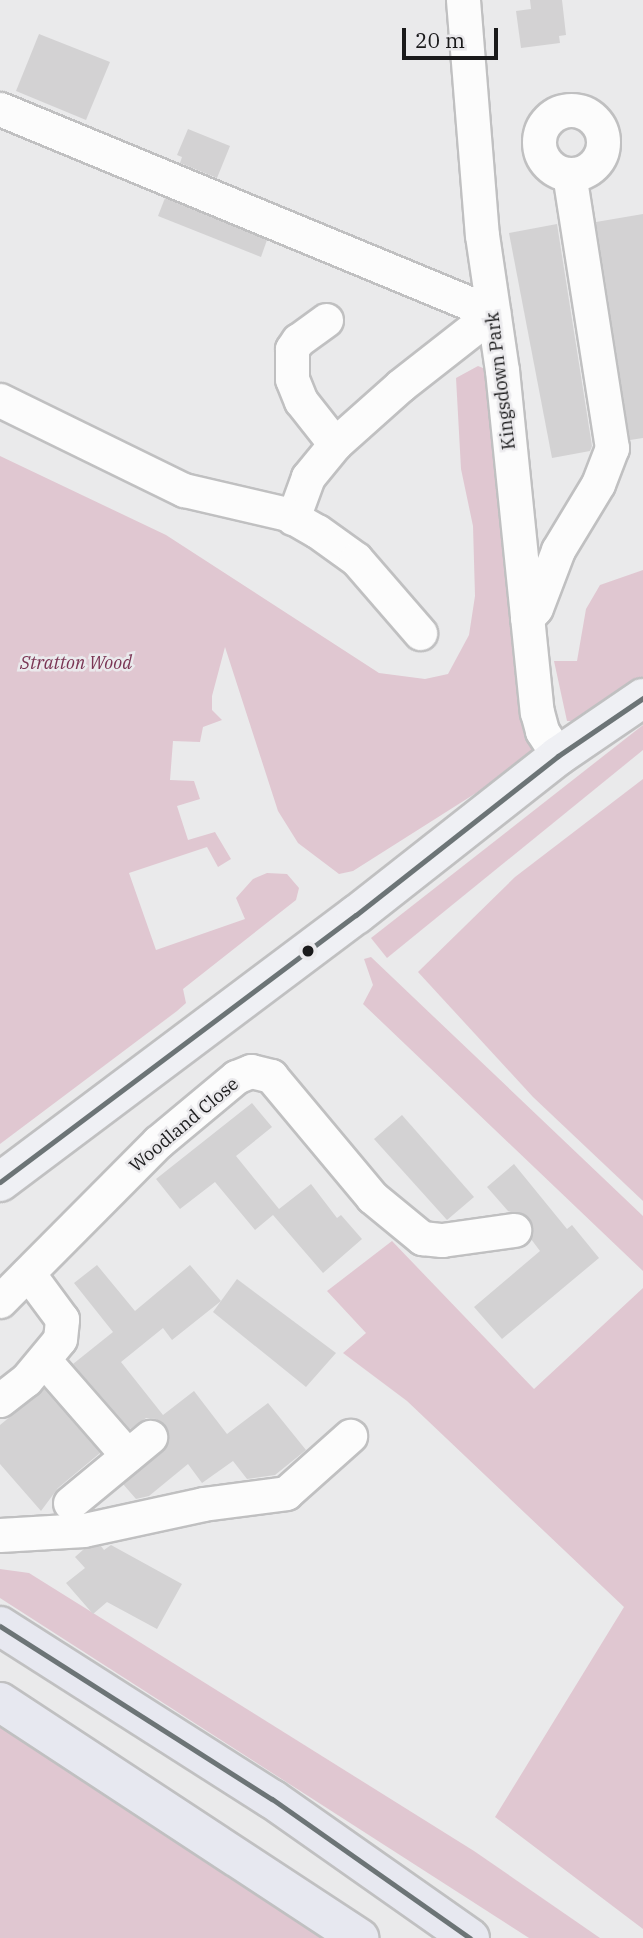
<!DOCTYPE html>
<html>
<head>
<meta charset="utf-8">
<style>
	body { margin:0 }
	#map { position:relative; width:643px; height:1938px; overflow:hidden; background:#eaeaeb; font-family:"IBM Plex Serif",serif }
	div>[style] { position:absolute }
	.green>* { inset:0; background:#e0c7d1 }
	.building>* { inset:0; background:#d3d2d3 }
	.roads { filter:drop-shadow(2px 0 #c0c0c1) drop-shadow(-2px 0 #c0c0c1) drop-shadow(0 2px #c0c0c1) drop-shadow(0 -2px #c0c0c1) }
	.minor>* { height:33px; margin:-16.5px; padding:0 16.5px; transform-origin:16.5px; border-radius:16.5px; background:#fcfcfc }
	.minor>.ring { margin:-16.5px; padding:0; box-sizing:content-box; background:none; border:33px solid #fcfcfc; border-radius:50% }
	.major>* { height:38px; margin:-19px; padding:0 19px; transform-origin:19px; border-radius:19px; background:#eff0f4 }
	.highway>* { height:38px; margin:-19px; padding:0 19px; transform-origin:19px; border-radius:19px; background:#e7e8f0 }
	.bus-1>* { height:5px; margin:-2.5px; padding:0 2.5px; transform-origin:2.5px; border-radius:2.5px; background:#6c7476 }
	.dots>* { width:19px; height:19px; translate:-50% -50%; box-sizing:border-box; border:4px solid #eae9ec; border-radius:50% }
	span { translate:-50% -50%; white-space:nowrap; text-align:center; line-height:1.15; -webkit-text-stroke:5px #eae9ec; paint-order:stroke }
	.street-label { font-size:18px; color:#1a1a1b }
	.park-label { font-size:18px; color:#7a3554; font-style:italic }
	.scale { position:absolute; left:402px; top:28px; width:96px; height:32px; box-sizing:border-box; border:4px solid #1a1a1b; border-top:0; padding-left:9px; font-size:21px; line-height:24px; white-space:nowrap; color:#1a1a1b; -webkit-text-stroke:5px #eae9ec; paint-order:stroke }
</style>
</head>
<body>
<div id="map">
	<div class="green">
		<i style="clip-path:polygon(478px 366px,488px 370px,536px 750px,528px 760px,353px 871px,339px 874px,298px 843px,278px 811px,225px 647px,212px 696px,212px 710px,222px 720px,203px 727px,200px 742px,173px 741px,170px 780px,194px 781px,200px 799px,177px 806px,188px 840px,215px 832px,231px 859px,218px 867px,207px 847px,129px 873px,156px 950px,245px 919px,236px 898px,253px 879px,267px 873px,287px 874px,299px 888px,296px 900px,183px 989px,186px 1003px,177px 1011px,0 1144px,0 456px,166px 535px,379px 673px,425px 679px,448px 674px,469px 635px,475px 596px,473px 526px,461px 469px,456px 378px)"></i>
		<i style="clip-path:polygon(643px 570px,643px 686px,576px 721px,567px 721px,554px 661px,577px 661px,586px 609px,600px 585px)"></i>
		<i style="clip-path:polygon(643px 725px,643px 750px,387px 958px,371px 938px)"></i>
		<i style="clip-path:polygon(643px 779px,643px 1201px,533px 1097px,418px 972px,515px 877px)"></i>
		<i style="clip-path:polygon(371px 957px,643px 1216px,643px 1271px,363px 1004px,373px 985px,364px 959px)"></i>
		<i style="clip-path:polygon(392px 1241px,534px 1389px,643px 1288px,643px 1929px,495px 1817px,624px 1607px,407px 1401px,343px 1353px,366px 1333px,327px 1291px)"></i>
		<i style="clip-path:polygon(0 1569px,29px 1573px,474px 1851px,600px 1938px,529px 1938px,0 1598px)"></i>
		<i style="clip-path:polygon(0 1727px,37px 1749px,325px 1938px,0 1938px)"></i>
	</div>
	<div class="building">
		<i style="clip-path:polygon(530px 0,562px 0,566px 35px,559px 36px,560px 43px,521px 48px,516px 11px,531px 9px)"></i>
		<i style="clip-path:polygon(39px 34px,110px 62px,86px 120px,16px 91px)"></i>
		<i style="clip-path:polygon(188px 129px,230px 146px,217px 178px,180px 163px,182px 157px,177px 155px)"></i>
		<i style="clip-path:polygon(165px 198px,267px 240px,261px 257px,158px 216px)"></i>
		<i style="clip-path:polygon(643px 214px,643px 438px,630px 440px,596px 222px)"></i>
		<i style="clip-path:polygon(557px 224px,592px 446px,590px 451px,552px 458px,509px 233px)"></i>
		<i style="clip-path:polygon(252px 1103px,272px 1127px,236px 1156px,279px 1209px,311px 1184px,337px 1218px,341px 1215px,362px 1239px,323px 1273px,273px 1215px,255px 1230px,215px 1182px,180px 1209px,156px 1179px)"></i>
		<i style="clip-path:polygon(402px 1115px,474px 1197px,447px 1220px,374px 1139px)"></i>
		<i style="clip-path:polygon(514px 1164px,567px 1229px,572px 1225px,599px 1258px,502px 1339px,474px 1307px,540px 1251px,531px 1239px,529px 1218px,508px 1211px,487px 1187px)"></i>
		<i style="clip-path:polygon(97px 1265px,135px 1311px,190px 1265px,221px 1301px,172px 1340px,163px 1328px,121px 1362px,163px 1415px,194px 1391px,227px 1434px,268px 1403px,306px 1450px,275px 1475px,247px 1479px,233px 1461px,202px 1483px,188px 1464px,149px 1496px,136px 1499px,123px 1484px,163px 1451px,169px 1434px,156px 1419px,146px 1418px,130px 1429px,73px 1364px,113px 1332px,74px 1283px)"></i>
		<i style="clip-path:polygon(237px 1279px,336px 1353px,306px 1387px,213px 1312px)"></i>
		<i style="clip-path:polygon(44px 1389px,100px 1453px,58px 1488px,41px 1511px,0 1464px,0 1425px)"></i>
		<i style="clip-path:polygon(111px 1545px,182px 1584px,157px 1629px,107px 1602px,93px 1614px,66px 1583px,85px 1568px,75px 1557px,84px 1549px,101px 1546px,104px 1550px)"></i>
	</div>
	<div class="roads">
		<div class="minor">
			<i style="left:463px;top:0;width:236px;rotate:85.4deg"></i>
			<i style="left:482px;top:235px;width:136px;rotate:81.6deg"></i>
			<i style="left:502px;top:370px;width:344px;rotate:84.2deg"></i>
			<i style="left:537px;top:712px;width:20px;rotate:75deg"></i>
			<i style="left:542px;top:731px;width:30px;rotate:57deg"></i>
			<i style="left:0;top:109px;width:534px;rotate:22.48deg"></i>
			<i style="left:493px;top:313px;width:118px;rotate:141.9deg"></i>
			<i style="left:400px;top:386px;width:87px;rotate:138.3deg"></i>
			<i style="left:335px;top:444px;width:43px;rotate:129.3deg"></i>
			<i style="left:308px;top:477px;width:44px;rotate:110.1deg"></i>
			<i class="ring" style="left:539px;top:110px;width:31px;height:31px"></i>
			<i style="left:326px;top:320px;width:34px;rotate:144deg"></i>
			<i style="left:298px;top:340px;width:11px;rotate:124deg"></i>
			<i style="left:292px;top:349px;width:30px;rotate:90deg"></i>
			<i style="left:292px;top:379px;width:24px;rotate:68deg"></i>
			<i style="left:301px;top:401px;width:55px;rotate:51.7deg"></i>
			<i style="left:0;top:400px;width:205px;rotate:26.1deg"></i>
			<i style="left:184px;top:490px;width:106px;rotate:13.1deg"></i>
			<i style="left:287px;top:514px;width:34px;rotate:30deg"></i>
			<i style="left:317px;top:531px;width:48px;rotate:35.7deg"></i>
			<i style="left:356px;top:559px;width:98px;rotate:49.1deg"></i>
			<i style="left:527px;top:618px;width:13px;rotate:-48deg"></i>
			<i style="left:536px;top:608px;width:62px;rotate:-69.2deg"></i>
			<i style="left:558px;top:550px;width:77px;rotate:-58.8deg"></i>
			<i style="left:598px;top:484px;width:39px;rotate:-69deg"></i>
			<i style="left:612px;top:448px;width:277px;rotate:-98.9deg"></i>
			<i style="left:0;top:1301px;width:224px;rotate:-45.2deg"></i>
			<i style="left:158px;top:1142px;width:102px;rotate:-39.8deg"></i>
			<i style="left:236px;top:1077px;width:16px;rotate:-22deg"></i>
			<i style="left:251px;top:1071px;width:21px;rotate:14deg"></i>
			<i style="left:271px;top:1076px;width:158px;rotate:50.1deg"></i>
			<i style="left:372px;top:1197px;width:65px;rotate:39.4deg"></i>
			<i style="left:422px;top:1238px;width:20px;rotate:6deg"></i>
			<i style="left:442px;top:1240px;width:73px;rotate:-7.9deg"></i>
			<i style="left:45px;top:1361px;width:125px;rotate:48.9deg"></i>
			<i style="left:0;top:1400px;width:33px;rotate:-38deg"></i>
			<i style="left:26px;top:1380px;width:53px;rotate:-50.3deg"></i>
			<i style="left:60px;top:1339px;width:20px;rotate:-84deg"></i>
			<i style="left:62px;top:1319px;width:57px;rotate:-126.5deg"></i>
			<i style="left:70px;top:1503px;width:104px;rotate:-39.5deg"></i>
			<i style="left:0;top:1535px;width:84px;rotate:-3.4deg"></i>
			<i style="left:84px;top:1530px;width:122px;rotate:-12.3deg"></i>
			<i style="left:203px;top:1504px;width:84px;rotate:-7.5deg"></i>
			<i style="left:286px;top:1493px;width:86px;rotate:-41.7deg"></i>
		</div>
		<div class="major">
			<i style="left:0;top:1182px;width:445px;rotate:-36.9deg"></i>
			<i style="left:356px;top:915px;width:257px;rotate:-38.2deg"></i>
			<i style="left:558px;top:756px;width:103px;rotate:-34.3deg"></i>
		</div>
		<div class="highway">
			<i style="left:0;top:1626px;width:322px;rotate:32.5deg"></i>
			<i style="left:272px;top:1799px;width:242px;rotate:35.1deg"></i>
			<i style="left:0;top:1702px;width:430px;rotate:33.3deg"></i>
		</div>
	</div>
	<div class="bus-1">
		<i style="left:0;top:1182px;width:445px;rotate:-36.9deg"></i>
		<i style="left:356px;top:915px;width:257px;rotate:-38.2deg"></i>
		<i style="left:558px;top:756px;width:103px;rotate:-34.3deg"></i>
		<i style="left:0;top:1626px;width:322px;rotate:32.5deg"></i>
		<i style="left:272px;top:1799px;width:242px;rotate:35.1deg"></i>
	</div>
	<div class="dots">
		<i style="left:308px;top:951px;background:#1a1a1b"></i>
	</div>
	<div class="street-label">
		<span style="left:501px;top:381px;rotate:-97deg">Kingsdown Park</span>
		<span style="left:184px;top:1125px;rotate:-40deg">Woodland Close</span>
	</div>
	<div class="park-label">
		<span style="left:76px;top:663px">Stratton Wood</span>
	</div>
	<div class="scale">20 m</div>
</div>
</body>
</html>
